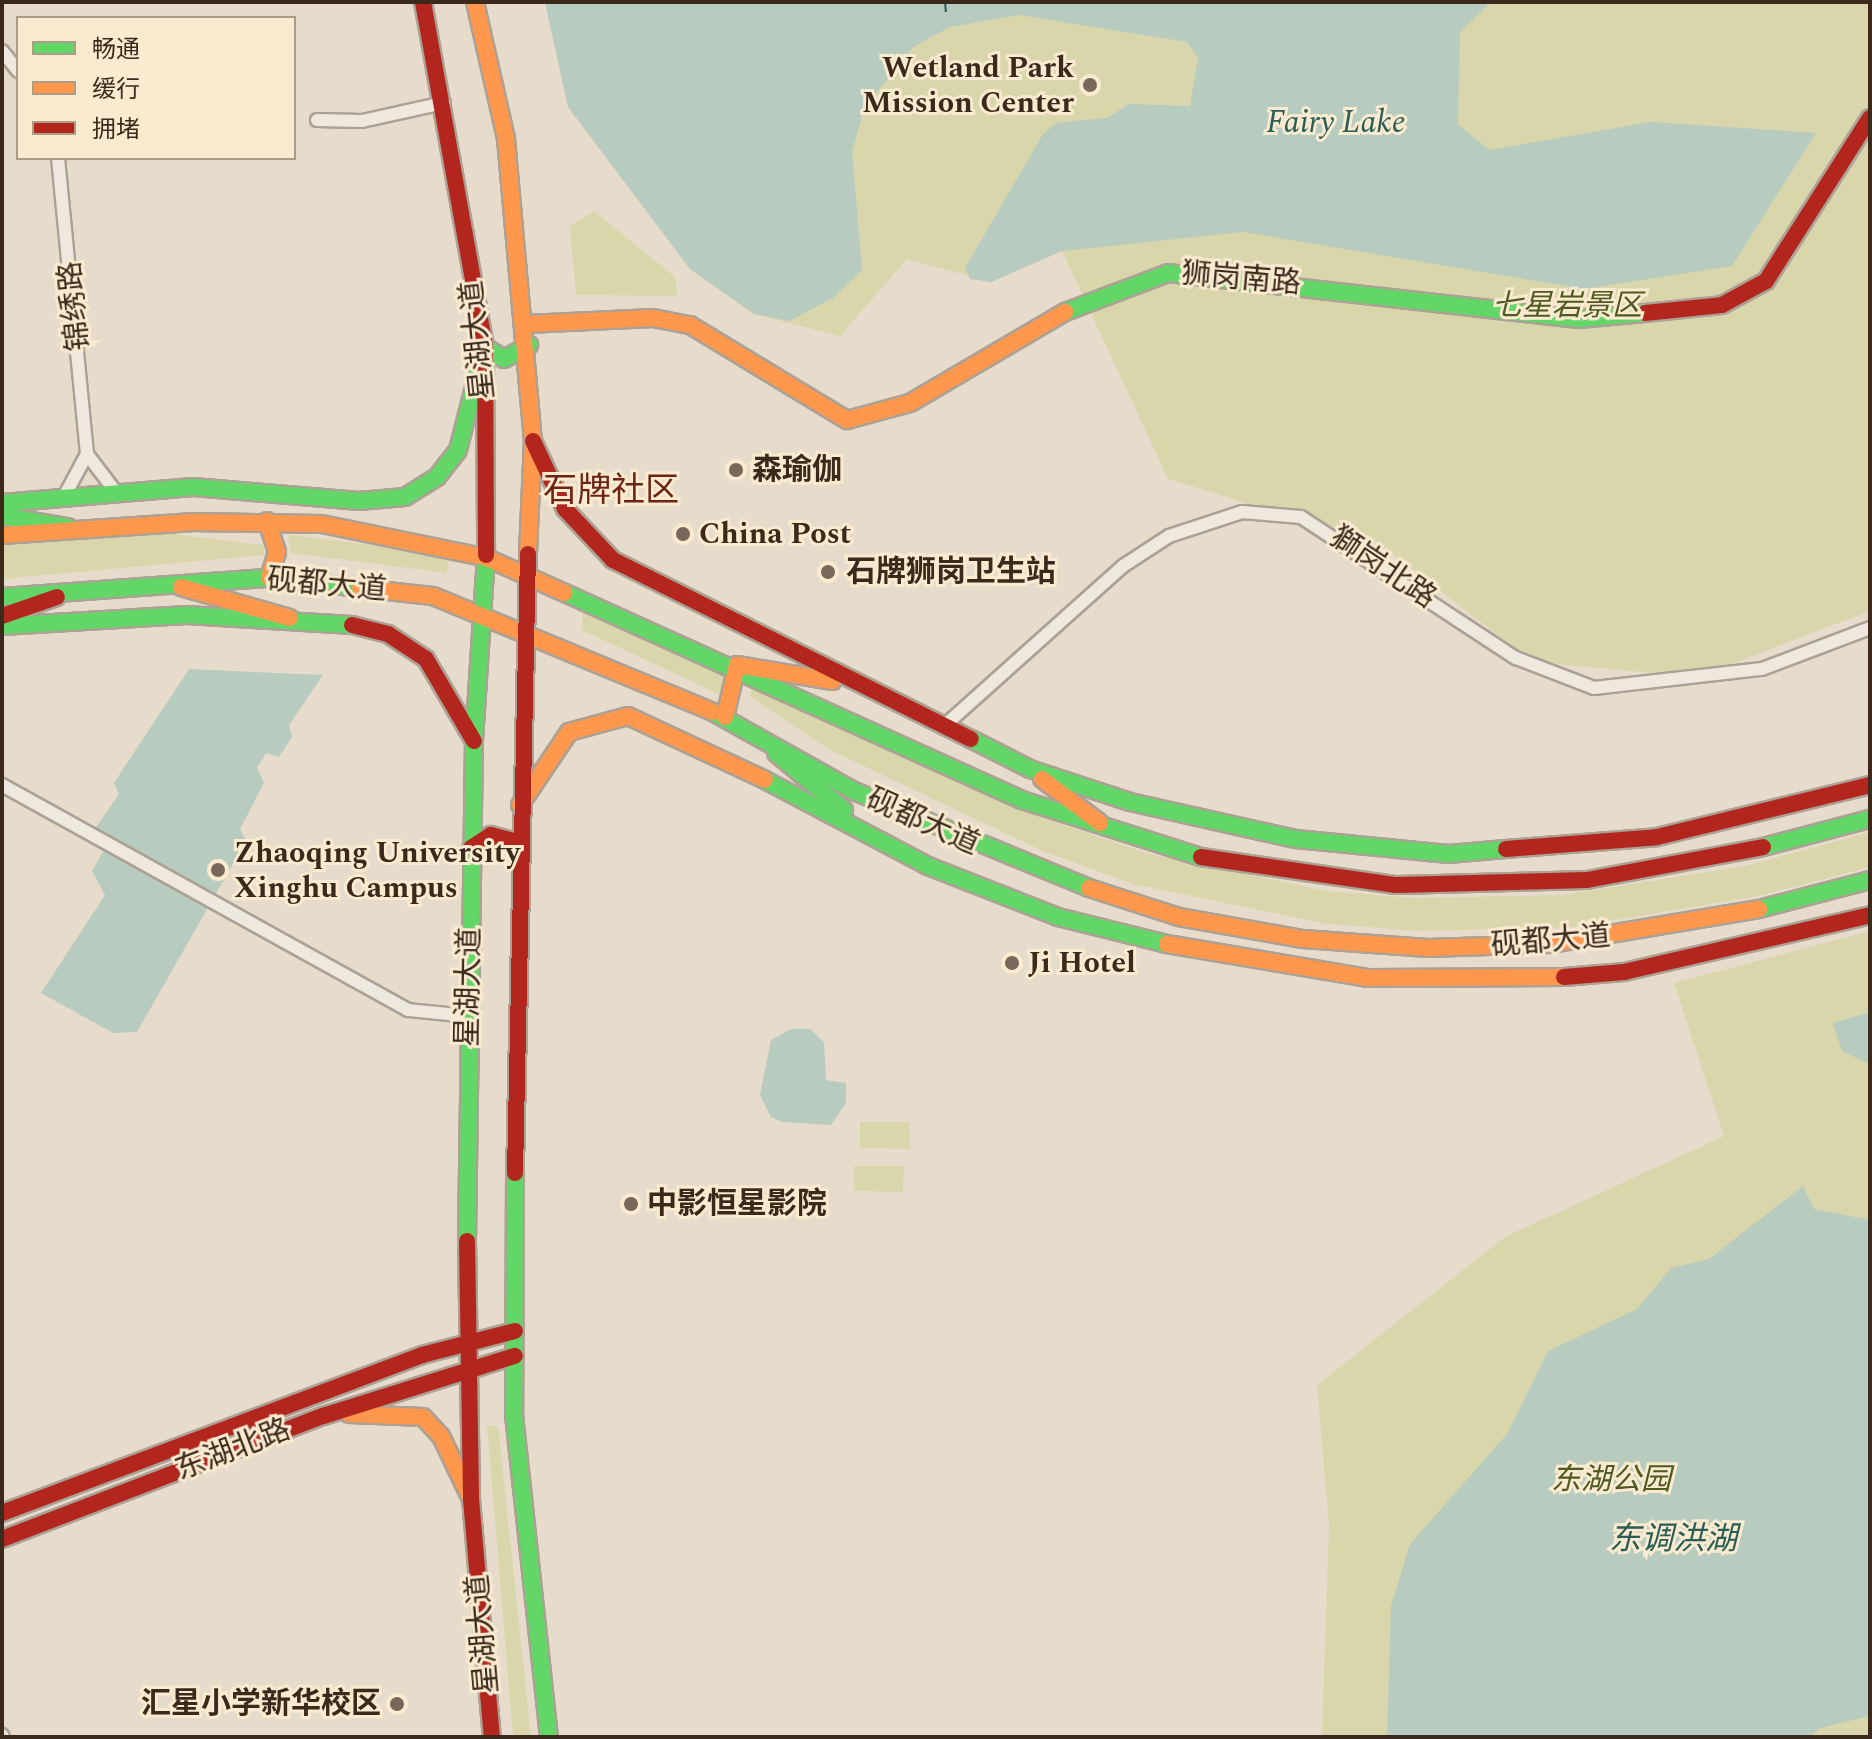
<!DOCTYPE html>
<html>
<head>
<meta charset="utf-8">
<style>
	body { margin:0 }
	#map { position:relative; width:1872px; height:1739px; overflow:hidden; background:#e7dccb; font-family:Spectral,"Noto Sans SC",serif }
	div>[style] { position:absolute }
	.green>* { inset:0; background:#d9d6ac }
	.water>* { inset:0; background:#b7cbbe }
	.ferry>* { height:2px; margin-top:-1px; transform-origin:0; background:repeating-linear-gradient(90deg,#295d56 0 10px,transparent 0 18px) }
	.roads { filter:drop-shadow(2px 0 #aca195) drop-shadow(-2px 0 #aca195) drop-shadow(0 2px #aca195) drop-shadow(0 -2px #aca195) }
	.street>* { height:12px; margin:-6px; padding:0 6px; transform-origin:6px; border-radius:6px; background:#eee8de }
	.fast>* { height:16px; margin:-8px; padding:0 8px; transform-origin:8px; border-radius:8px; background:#63d668 }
	.slow>* { height:16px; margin:-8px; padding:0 8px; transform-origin:8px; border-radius:8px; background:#ff974d }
	.jam>* { height:16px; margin:-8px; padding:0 8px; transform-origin:8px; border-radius:8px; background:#b3261e }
	.dots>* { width:22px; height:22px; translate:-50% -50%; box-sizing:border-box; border:4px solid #f9ead0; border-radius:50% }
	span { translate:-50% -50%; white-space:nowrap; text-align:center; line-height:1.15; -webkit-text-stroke:6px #f9ead0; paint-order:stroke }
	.poi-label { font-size:30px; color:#3b291c; font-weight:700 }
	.right { translate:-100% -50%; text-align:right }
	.left { translate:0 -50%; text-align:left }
	.street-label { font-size:30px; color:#3b291c }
	.park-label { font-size:30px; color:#4f5a20; font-style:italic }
	.water-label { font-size:32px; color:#295d56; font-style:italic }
	.quarter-label { font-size:34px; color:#6d2316 }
	.frame { position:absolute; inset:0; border:4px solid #3b291c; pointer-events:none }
	.legend { position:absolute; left:16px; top:16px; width:280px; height:144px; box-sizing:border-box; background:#f9ead0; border:2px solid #ad9d88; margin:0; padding:10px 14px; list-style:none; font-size:24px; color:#3b291c }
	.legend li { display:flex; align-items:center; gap:16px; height:40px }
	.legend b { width:40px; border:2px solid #ad9d88 }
</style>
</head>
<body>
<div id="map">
	<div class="green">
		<i style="clip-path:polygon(545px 2px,1870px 2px,1870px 611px,1697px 677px,1533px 662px,1379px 544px,1168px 479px,1062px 251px,991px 282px,907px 259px,840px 336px,754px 314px,690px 269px,568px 107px)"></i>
		<i style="clip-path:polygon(594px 211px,675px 277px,677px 296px,576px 295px,570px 226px)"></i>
		<i style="clip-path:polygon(164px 533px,263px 545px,264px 555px,2px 579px,2px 545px)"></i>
		<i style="clip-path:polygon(288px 535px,448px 554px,447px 573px,291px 553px)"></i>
		<i style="clip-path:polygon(583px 611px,728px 677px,723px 696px,582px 630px)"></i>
		<i style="clip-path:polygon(753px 686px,1054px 822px,1146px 853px,1327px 891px,1415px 898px,1563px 895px,1745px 866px,1870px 832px,1870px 867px,1758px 896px,1574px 927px,1420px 931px,1327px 924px,1133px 884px,1043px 851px,830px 750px,749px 696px)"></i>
		<i style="clip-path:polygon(1870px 931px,1870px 1737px,1322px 1737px,1329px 1525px,1317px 1385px,1505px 1237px,1724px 1136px,1674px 983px)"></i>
		<i style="clip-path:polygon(860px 1122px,910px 1122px,910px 1149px,860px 1148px)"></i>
		<i style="clip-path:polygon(854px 1166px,904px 1166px,903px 1192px,854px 1191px)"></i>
		<i style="clip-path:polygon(487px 1426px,498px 1426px,531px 1737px,513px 1737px)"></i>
	</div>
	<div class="water">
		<i style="clip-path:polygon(545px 2px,1491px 2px,1460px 32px,1458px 125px,1490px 150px,1650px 122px,1816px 133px,1732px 266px,1584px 289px,1243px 232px,1062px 251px,991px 282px,970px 279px,965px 268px,1043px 134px,1057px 123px,1107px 118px,1129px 104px,1190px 106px,1198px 58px,1187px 42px,1019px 15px,950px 27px,913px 47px,864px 109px,852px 152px,862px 270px,833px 298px,789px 321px,754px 314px,690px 269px,568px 107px)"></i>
		<i style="clip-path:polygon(189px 669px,323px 675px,289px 725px,292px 737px,279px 757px,266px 753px,257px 768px,264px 783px,240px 829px,246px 841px,137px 1032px,113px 1033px,41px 993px,105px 895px,92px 871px,107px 845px,90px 836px,119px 794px,114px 783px)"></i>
		<i style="clip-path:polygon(1870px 1012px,1870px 1060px,1867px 1063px,1842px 1051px,1833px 1023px)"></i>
		<i style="clip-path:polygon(791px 1029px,810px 1029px,824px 1042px,826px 1080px,846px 1083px,846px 1103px,831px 1125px,783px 1122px,771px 1117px,760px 1095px,771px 1040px)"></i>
		<i style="clip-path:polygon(1803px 1186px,1814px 1209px,1870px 1220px,1870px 1716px,1820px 1728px,1810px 1737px,1387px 1737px,1391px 1606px,1410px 1544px,1507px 1434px,1548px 1351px,1637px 1309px,1671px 1268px,1709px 1259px)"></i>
	</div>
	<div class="ferry">
		<i style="left:945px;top:2px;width:11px;rotate:85deg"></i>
	</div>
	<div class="roads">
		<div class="street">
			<i style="left:2px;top:51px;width:26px;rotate:51deg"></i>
			<i style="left:317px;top:120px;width:45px;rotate:1.3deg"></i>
			<i style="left:362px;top:121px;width:84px;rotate:-12.4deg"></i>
			<i style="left:58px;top:158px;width:297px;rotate:84.4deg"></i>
			<i style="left:87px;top:454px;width:46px;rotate:52.9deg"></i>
			<i style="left:65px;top:495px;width:47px;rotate:-61.8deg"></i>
			<i style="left:943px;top:727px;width:241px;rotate:-41.8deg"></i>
			<i style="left:1123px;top:566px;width:55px;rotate:-33.1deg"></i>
			<i style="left:1169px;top:536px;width:77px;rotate:-18.2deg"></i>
			<i style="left:1242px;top:512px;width:59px;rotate:4.8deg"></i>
			<i style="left:1301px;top:517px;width:257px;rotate:33.3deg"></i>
			<i style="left:1516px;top:658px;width:84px;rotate:21deg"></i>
			<i style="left:1594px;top:688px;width:169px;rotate:-6.5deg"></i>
			<i style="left:1762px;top:669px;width:116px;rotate:-20.8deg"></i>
			<i style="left:2px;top:785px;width:464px;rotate:29deg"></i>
			<i style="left:408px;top:1010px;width:59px;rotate:5.8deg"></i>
			<i style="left:2px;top:1735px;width:2px;rotate:63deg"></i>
		</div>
		<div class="fast">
			<i style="left:1065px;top:312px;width:110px;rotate:-20.7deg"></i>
			<i style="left:1168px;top:273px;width:414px;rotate:6.4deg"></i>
			<i style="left:1579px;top:319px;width:66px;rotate:-5.2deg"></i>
			<i style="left:485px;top:347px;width:22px;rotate:32deg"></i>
			<i style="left:504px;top:359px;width:29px;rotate:-29deg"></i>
			<i style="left:2px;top:503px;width:192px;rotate:-4.8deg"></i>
			<i style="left:193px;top:487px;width:167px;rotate:4.8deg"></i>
			<i style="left:359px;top:501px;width:46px;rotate:-5deg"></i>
			<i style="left:405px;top:497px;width:38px;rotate:-32deg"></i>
			<i style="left:437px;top:477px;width:34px;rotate:-52deg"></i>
			<i style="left:458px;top:450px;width:93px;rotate:-75.7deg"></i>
			<i style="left:2px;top:516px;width:67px;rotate:9.5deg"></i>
			<i style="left:565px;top:593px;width:502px;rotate:24.37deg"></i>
			<i style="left:1022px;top:800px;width:188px;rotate:17.7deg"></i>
			<i style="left:2px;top:597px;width:268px;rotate:-4.1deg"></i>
			<i style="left:269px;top:578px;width:92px;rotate:6.3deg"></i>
			<i style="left:2px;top:626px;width:185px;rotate:-3.4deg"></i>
			<i style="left:187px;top:615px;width:165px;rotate:3.5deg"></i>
			<i style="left:713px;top:712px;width:162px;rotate:29.3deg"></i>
			<i style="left:854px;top:791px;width:254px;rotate:22.4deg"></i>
			<i style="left:971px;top:739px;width:66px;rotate:27deg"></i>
			<i style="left:1030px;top:769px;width:105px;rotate:18.3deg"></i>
			<i style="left:1130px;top:802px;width:170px;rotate:12.6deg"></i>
			<i style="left:1296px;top:839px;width:153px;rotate:5.6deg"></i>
			<i style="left:1448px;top:854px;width:58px;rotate:-4.9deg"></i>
			<i style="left:776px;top:753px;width:89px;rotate:40deg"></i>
			<i style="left:765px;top:780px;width:184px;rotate:27.8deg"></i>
			<i style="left:928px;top:866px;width:140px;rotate:21.4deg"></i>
			<i style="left:1058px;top:917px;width:112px;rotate:13.9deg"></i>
			<i style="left:1763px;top:847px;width:111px;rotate:-14.7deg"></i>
			<i style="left:1759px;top:909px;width:115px;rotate:-14.6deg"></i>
			<i style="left:515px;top:1173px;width:242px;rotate:90.2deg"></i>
			<i style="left:514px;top:1415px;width:324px;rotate:83.8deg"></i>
			<i style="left:467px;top:1241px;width:500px;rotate:-89.2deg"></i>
			<i style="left:474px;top:741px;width:186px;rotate:-86.3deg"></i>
		</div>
		<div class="slow">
			<i style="left:475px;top:2px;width:140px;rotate:77.2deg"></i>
			<i style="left:506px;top:139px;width:301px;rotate:84.9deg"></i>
			<i style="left:533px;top:439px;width:115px;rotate:92.5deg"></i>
			<i style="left:527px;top:324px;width:126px;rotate:-2.7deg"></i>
			<i style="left:653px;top:318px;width:38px;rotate:11deg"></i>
			<i style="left:690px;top:325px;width:184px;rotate:31.2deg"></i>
			<i style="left:847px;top:420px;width:65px;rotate:-15.1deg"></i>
			<i style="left:910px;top:403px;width:180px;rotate:-30.4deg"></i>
			<i style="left:267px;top:521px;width:33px;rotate:72deg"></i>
			<i style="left:277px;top:552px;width:27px;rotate:107deg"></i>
			<i style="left:2px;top:535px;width:189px;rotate:-3.9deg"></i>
			<i style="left:191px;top:522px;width:131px;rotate:0.9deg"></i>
			<i style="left:322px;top:524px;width:168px;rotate:11.6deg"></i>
			<i style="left:487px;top:558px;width:85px;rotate:24.2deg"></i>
			<i style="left:181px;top:587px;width:113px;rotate:15.9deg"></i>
			<i style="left:360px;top:588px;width:73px;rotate:6.3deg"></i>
			<i style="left:433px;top:596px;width:303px;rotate:22.5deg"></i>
			<i style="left:737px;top:665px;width:97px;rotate:9.5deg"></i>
			<i style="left:725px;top:717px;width:53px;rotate:-77deg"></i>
			<i style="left:1042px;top:779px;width:73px;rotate:37.2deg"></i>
			<i style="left:520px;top:805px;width:88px;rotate:-56.1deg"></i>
			<i style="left:569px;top:732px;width:61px;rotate:-15.2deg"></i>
			<i style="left:628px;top:716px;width:151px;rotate:25deg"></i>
			<i style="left:1089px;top:888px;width:95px;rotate:17.9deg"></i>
			<i style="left:1179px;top:917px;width:126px;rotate:10.1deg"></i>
			<i style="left:1303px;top:939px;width:125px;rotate:4.1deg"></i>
			<i style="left:1428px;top:948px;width:122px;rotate:-1.9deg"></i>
			<i style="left:1550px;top:944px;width:212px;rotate:-9.5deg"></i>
			<i style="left:1167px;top:944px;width:203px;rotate:9.6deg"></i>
			<i style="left:1367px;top:978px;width:197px;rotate:-0.3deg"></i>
			<i style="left:349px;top:1414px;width:74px;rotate:2.3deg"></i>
			<i style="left:423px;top:1417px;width:26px;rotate:47deg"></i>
			<i style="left:441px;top:1436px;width:68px;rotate:64.6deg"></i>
		</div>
		<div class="jam">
			<i style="left:423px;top:2px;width:351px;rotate:79.8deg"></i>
			<i style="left:485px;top:347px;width:208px;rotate:89.7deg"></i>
			<i style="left:1645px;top:313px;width:77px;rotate:-5.9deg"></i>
			<i style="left:1722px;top:305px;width:50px;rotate:-28.6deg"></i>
			<i style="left:1766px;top:281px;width:193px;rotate:-57.5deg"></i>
			<i style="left:533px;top:441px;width:75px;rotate:64.8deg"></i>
			<i style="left:565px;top:509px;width:70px;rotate:46.7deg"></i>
			<i style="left:613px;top:560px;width:400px;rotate:26.6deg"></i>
			<i style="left:2px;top:616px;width:58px;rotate:-19.1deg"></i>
			<i style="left:352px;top:625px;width:37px;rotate:14deg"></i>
			<i style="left:388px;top:634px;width:45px;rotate:33.3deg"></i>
			<i style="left:426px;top:659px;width:95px;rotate:59.7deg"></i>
			<i style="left:471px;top:848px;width:24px;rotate:-33deg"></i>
			<i style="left:491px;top:835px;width:27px;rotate:15deg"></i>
			<i style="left:1506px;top:849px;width:151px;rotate:-4.5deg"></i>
			<i style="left:1657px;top:837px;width:219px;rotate:-13.7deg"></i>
			<i style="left:1201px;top:857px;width:197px;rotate:8.2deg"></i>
			<i style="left:1396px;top:885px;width:191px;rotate:-1.5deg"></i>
			<i style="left:1587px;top:880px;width:179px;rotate:-10.6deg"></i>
			<i style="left:1564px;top:977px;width:60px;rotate:-4.8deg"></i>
			<i style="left:1624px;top:972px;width:253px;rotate:-13deg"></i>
			<i style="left:515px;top:1173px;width:619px;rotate:-88.8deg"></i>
			<i style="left:467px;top:1241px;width:258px;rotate:89.1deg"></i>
			<i style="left:471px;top:1499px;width:239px;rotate:85deg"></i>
			<i style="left:2px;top:1513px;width:449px;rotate:-20.6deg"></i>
			<i style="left:422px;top:1355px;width:96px;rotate:-14.5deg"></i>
			<i style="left:2px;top:1539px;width:344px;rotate:-21deg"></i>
			<i style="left:323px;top:1416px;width:201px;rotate:-17.4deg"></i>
		</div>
	</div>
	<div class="dots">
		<i style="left:1090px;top:85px;background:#776859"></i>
		<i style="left:736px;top:470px;background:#776859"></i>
		<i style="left:683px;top:534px;background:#776859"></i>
		<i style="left:828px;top:572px;background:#776859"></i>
		<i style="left:218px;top:870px;background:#776859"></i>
		<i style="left:1012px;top:963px;background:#776859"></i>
		<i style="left:631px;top:1204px;background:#776859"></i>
		<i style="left:397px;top:1704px;background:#776859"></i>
	</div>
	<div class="poi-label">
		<span class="right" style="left:1074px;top:85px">Wetland Park<br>Mission Center</span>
		<span class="left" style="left:752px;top:470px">森瑜伽</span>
		<span class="left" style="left:699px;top:534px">China Post</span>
		<span class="left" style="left:846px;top:572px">石牌狮岗卫生站</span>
		<span class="left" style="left:234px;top:870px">Zhaoqing University<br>Xinghu Campus</span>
		<span class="left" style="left:1028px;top:963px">Ji Hotel</span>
		<span class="left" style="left:647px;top:1204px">中影恒星影院</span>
		<span class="right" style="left:381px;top:1704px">汇星小学新华校区</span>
	</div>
	<div class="street-label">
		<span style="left:1241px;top:279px;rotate:5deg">狮岗南路</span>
		<span style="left:75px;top:306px;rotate:-96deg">锦绣路</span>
		<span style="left:478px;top:340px;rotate:-96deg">星湖大道</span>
		<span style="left:1383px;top:568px;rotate:34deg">獅岗北路</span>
		<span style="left:327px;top:585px;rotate:5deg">砚都大道</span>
		<span style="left:923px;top:822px;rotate:24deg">砚都大道</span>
		<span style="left:1551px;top:941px;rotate:-5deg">砚都大道</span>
		<span style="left:469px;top:987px;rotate:-89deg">星湖大道</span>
		<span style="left:233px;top:1450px;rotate:-21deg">东湖北路</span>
		<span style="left:483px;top:1634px;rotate:-95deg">星湖大道</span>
	</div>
	<div class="park-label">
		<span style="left:1567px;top:306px">七星岩景区</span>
		<span style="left:1611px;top:1480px">东湖公园</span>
	</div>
	<div class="water-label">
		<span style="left:1336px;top:123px">Fairy Lake</span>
		<span style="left:1673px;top:1540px">东调洪湖</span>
	</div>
	<div class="quarter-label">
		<span style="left:611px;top:492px">石牌社区</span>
	</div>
	<div class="frame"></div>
	<ul class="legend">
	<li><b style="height:10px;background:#63d668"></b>畅通</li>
	<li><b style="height:10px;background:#ff974d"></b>缓行</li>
	<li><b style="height:10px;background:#b3261e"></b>拥堵</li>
	</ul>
</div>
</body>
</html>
